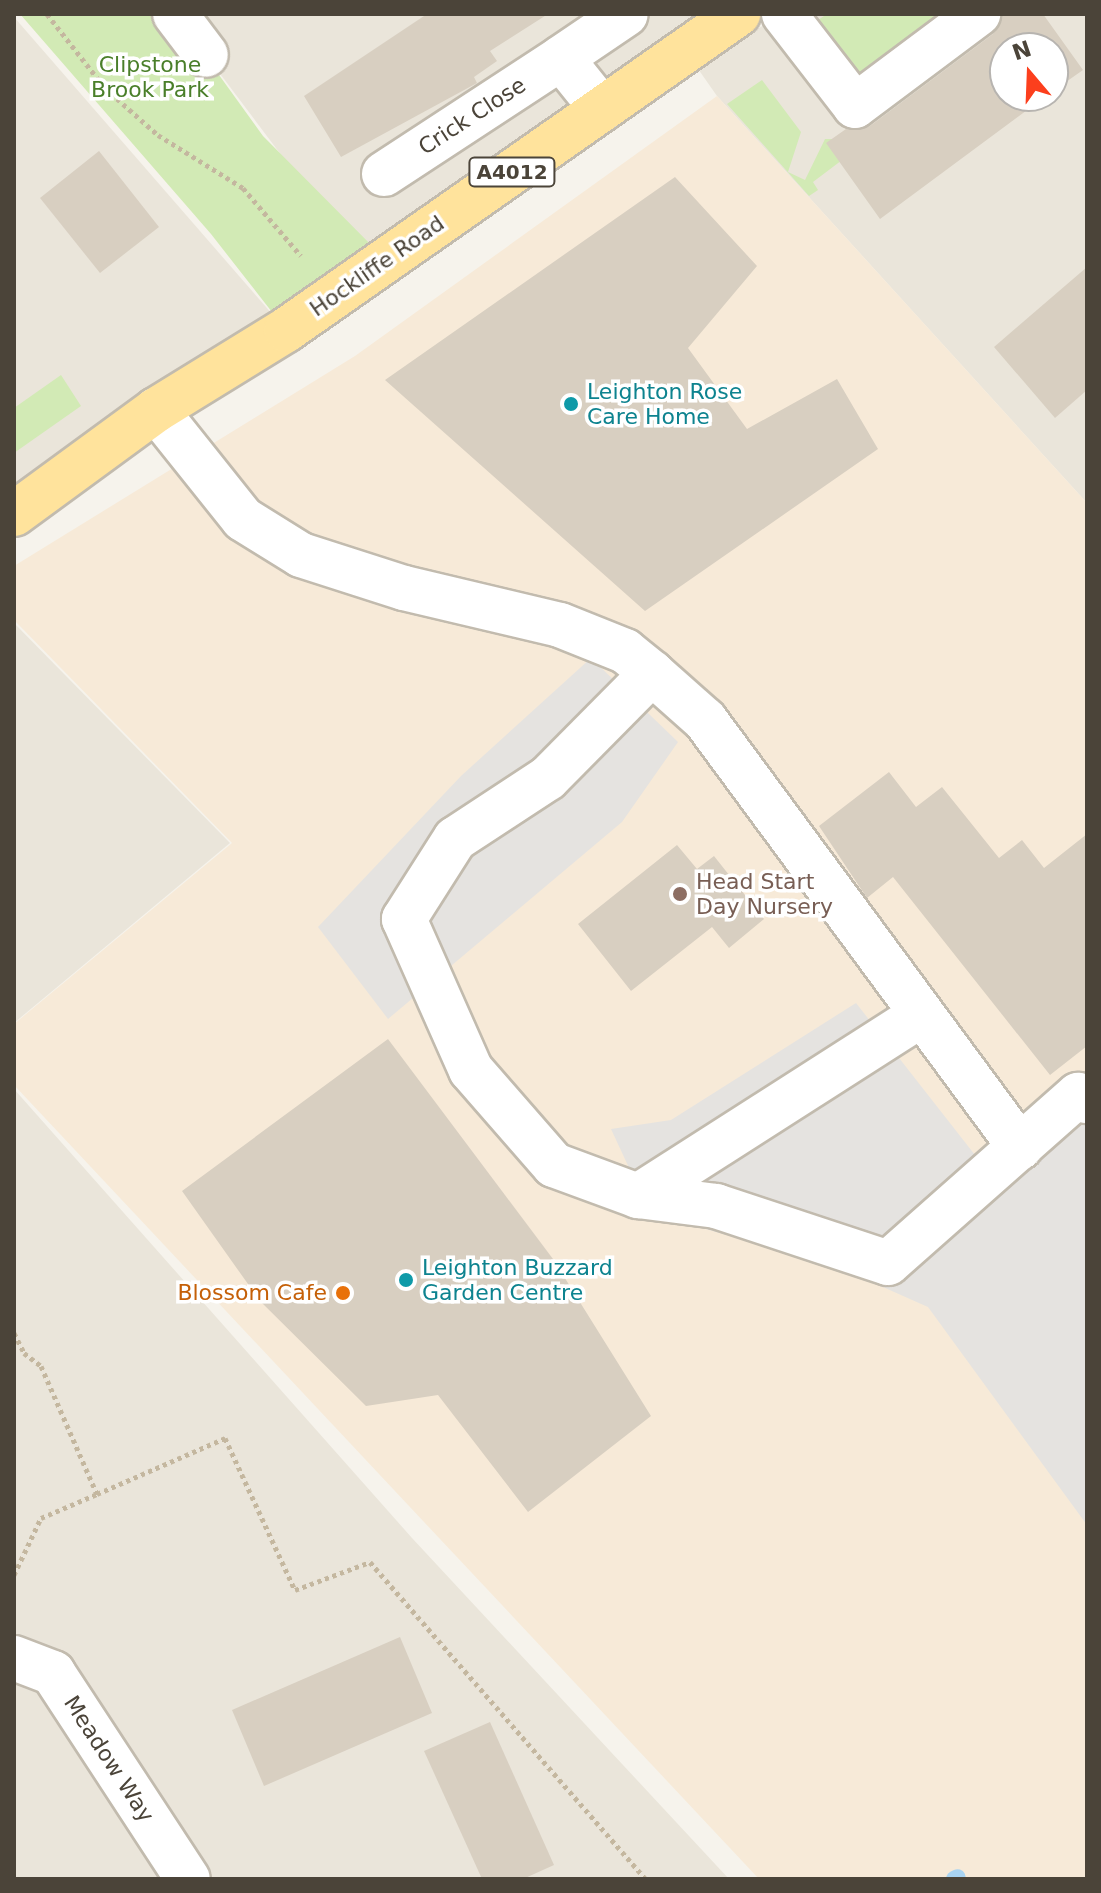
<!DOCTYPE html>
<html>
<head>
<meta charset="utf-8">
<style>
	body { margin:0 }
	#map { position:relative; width:1101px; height:1893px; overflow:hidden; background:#f6f3ec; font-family:"DejaVu Sans",sans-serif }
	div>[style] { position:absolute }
	.residential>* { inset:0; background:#eae5da }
	.commercial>* { inset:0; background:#f7ead8 }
	.green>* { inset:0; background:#d2eab5 }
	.parking>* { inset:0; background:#e5e3e0 }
	.stream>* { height:16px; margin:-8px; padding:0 8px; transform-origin:8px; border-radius:8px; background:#a9d4f2 }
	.building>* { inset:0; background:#d8cfc1 }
	.path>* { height:5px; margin-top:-2.5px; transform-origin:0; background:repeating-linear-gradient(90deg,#c4b79f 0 4px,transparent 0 8px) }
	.roads { filter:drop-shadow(2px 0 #c2bbae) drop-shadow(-2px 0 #c2bbae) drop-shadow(0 2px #c2bbae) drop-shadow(0 -2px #c2bbae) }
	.minor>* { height:44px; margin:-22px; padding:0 22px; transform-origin:22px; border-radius:22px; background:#fff }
	.major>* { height:44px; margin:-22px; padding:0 22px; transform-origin:22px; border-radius:22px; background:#ffe39c }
	.dots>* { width:22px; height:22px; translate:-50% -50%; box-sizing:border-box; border:4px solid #fff; border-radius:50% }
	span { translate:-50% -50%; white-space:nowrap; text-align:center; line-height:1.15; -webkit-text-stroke:7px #fff; paint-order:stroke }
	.shield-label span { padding:2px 6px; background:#fff; border:2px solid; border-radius:6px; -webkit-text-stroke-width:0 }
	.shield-label { font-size:20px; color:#4b4439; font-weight:700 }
	.park-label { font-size:22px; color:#4a7f2a }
	.street-label { font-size:22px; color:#4b4439 }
	.culture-label { font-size:22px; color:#0d838f }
	.left { translate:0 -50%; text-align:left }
	.education-label { font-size:22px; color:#785e54 }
	.food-label { font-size:22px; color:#c56008 }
	.right { translate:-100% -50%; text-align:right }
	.frame { position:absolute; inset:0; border:16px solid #4b4439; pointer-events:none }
	.north { position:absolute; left:989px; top:32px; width:80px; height:80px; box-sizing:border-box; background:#fff; border:2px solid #b7b4b0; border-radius:50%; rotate:341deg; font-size:22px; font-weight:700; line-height:32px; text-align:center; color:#4b4439 }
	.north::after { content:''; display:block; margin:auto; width:28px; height:36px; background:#fc3f1d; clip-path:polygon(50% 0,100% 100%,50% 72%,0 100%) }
</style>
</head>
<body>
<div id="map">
	<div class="residential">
		<i style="clip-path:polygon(175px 14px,738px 14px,386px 260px,291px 168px)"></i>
		<i style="clip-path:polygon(evenodd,782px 14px,1087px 14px,1087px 503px,717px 96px,696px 66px,782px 14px,1005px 48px,1053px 48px,1053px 96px,1005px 96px,1005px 48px)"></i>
		<i style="clip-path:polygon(14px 17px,286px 330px,14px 514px)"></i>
		<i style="clip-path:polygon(14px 623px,230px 843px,14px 1023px)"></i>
		<i style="clip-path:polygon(14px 1089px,412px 1538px,729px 1879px,14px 1879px)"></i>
	</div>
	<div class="commercial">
		<i style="clip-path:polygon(717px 96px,1087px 503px,1087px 1879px,759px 1879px,14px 1085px,14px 1024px,232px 843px,14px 620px,14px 566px,355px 356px)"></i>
	</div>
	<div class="green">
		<i style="clip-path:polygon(20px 14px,175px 14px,263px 136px,386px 260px,286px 330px,211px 234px)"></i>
		<i style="clip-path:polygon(827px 14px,971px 14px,870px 90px,803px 30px)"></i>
		<i style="clip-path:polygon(762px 80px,801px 132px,788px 172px,805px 180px,825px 139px,851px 139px,854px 151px,813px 182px,818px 190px,809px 196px,727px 104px)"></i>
		<i style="clip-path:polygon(61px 375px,81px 406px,14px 453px,14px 408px)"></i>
	</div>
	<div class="parking">
		<i style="clip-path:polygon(591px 658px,678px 742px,622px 822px,388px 1019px,318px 927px,461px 776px)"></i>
		<i style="clip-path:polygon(856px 1003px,975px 1155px,1087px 1075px,1087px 1525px,928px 1307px,838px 1267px,650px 1213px,611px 1129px,671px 1120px)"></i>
	</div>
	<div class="stream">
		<i style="left:954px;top:1879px;width:4px;rotate:-27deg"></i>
	</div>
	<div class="building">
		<i style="clip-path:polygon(427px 14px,548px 14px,490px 51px,497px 61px,474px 77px,477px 83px,341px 157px,304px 96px)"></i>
		<i style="clip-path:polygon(1002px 14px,1043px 14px,1083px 70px,1053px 91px,1053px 48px,1005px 48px,1005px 96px,1046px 96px,880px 219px,826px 143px,846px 129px,870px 126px,993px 34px)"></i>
		<i style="clip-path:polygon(99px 151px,159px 227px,100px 273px,40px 198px)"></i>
		<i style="clip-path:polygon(675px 177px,757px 266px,688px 348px,747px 429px,837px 379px,878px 449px,645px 611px,385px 380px)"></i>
		<i style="clip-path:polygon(1087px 267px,1087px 390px,1055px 418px,994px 347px)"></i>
		<i style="clip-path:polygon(889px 772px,916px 807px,942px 787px,999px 858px,1022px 840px,1044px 868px,1087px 834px,1087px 1046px,1050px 1075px,893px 877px,867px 898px,819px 826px)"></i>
		<i style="clip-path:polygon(677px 845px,697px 869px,714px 856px,764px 919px,729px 948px,712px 927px,631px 991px,578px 924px)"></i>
		<i style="clip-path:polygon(388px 1039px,553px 1259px,651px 1416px,528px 1512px,438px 1395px,366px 1406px,260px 1301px,182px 1191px)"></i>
		<i style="clip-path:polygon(400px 1637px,432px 1713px,264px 1786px,232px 1710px)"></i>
		<i style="clip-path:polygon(490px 1722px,554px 1865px,523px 1879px,482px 1879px,424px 1751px)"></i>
	</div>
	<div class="path">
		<i style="left:47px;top:14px;width:94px;rotate:51.9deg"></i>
		<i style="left:105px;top:88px;width:71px;rotate:41.6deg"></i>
		<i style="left:158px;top:135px;width:100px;rotate:31.9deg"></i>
		<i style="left:243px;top:188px;width:89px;rotate:49.5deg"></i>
		<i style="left:14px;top:1333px;width:22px;rotate:63deg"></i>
		<i style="left:24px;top:1353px;width:21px;rotate:37deg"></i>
		<i style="left:41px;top:1366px;width:140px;rotate:66.4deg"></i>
		<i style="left:97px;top:1494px;width:140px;rotate:-23.6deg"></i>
		<i style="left:225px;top:1438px;width:167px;rotate:65.3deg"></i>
		<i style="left:295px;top:1590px;width:80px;rotate:-20.5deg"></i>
		<i style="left:370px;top:1562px;width:420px;rotate:49deg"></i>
		<i style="left:14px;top:1575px;width:63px;rotate:-64.7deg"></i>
		<i style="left:41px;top:1518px;width:61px;rotate:-23.2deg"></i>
	</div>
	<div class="roads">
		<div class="minor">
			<i style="left:175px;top:14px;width:51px;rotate:52.9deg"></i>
			<i style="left:784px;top:14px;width:116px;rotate:52.3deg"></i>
			<i style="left:855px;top:106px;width:154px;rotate:-36.8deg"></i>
			<i style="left:602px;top:109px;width:65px;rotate:-128.8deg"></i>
			<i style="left:561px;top:58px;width:78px;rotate:-34.1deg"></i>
			<i style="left:384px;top:174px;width:212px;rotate:-33.2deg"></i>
			<i style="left:156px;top:410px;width:139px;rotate:51.4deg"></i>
			<i style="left:243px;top:519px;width:68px;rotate:31.8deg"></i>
			<i style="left:301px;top:555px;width:108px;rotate:17.8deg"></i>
			<i style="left:404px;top:588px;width:160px;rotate:13.3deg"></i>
			<i style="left:560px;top:625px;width:70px;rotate:21.8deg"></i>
			<i style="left:625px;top:651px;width:35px;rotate:39deg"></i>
			<i style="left:652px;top:673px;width:71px;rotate:41.6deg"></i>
			<i style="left:705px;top:720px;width:531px;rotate:53.58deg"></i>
			<i style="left:652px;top:673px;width:148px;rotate:134.7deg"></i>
			<i style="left:548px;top:778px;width:111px;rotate:146.7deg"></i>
			<i style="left:455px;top:839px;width:95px;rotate:122.5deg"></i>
			<i style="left:404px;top:919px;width:165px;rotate:66.1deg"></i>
			<i style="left:471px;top:1070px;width:126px;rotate:48.9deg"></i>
			<i style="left:554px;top:1165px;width:90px;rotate:20.3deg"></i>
			<i style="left:638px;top:1196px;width:79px;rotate:7.3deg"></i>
			<i style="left:716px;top:1206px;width:181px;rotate:18.3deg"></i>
			<i style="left:888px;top:1263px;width:254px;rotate:-41.5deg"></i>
			<i style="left:1078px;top:1095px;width:11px;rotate:34deg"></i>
			<i style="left:638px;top:1196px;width:336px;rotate:-32.6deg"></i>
			<i style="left:14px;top:1658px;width:42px;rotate:21deg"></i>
			<i style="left:53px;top:1673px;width:246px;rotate:56.8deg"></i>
		</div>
		<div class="major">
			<i style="left:14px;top:514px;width:176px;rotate:-36.2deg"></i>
			<i style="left:156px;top:410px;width:153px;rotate:-31.6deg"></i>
			<i style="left:286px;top:330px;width:552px;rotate:-34.96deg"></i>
		</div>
	</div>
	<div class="dots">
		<i style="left:571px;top:404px;background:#0f9aa8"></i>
		<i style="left:680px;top:894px;background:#8d6e63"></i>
		<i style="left:406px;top:1280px;background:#0f9aa8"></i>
		<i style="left:343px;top:1293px;background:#e8710a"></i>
	</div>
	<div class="shield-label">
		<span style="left:512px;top:172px">A4012</span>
	</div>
	<div class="park-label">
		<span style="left:150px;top:77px">Clipstone<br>Brook Park</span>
	</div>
	<div class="street-label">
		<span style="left:472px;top:116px;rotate:-33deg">Crick Close</span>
		<span style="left:377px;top:266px;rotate:-35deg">Hockliffe Road</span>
		<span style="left:109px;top:1759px;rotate:57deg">Meadow Way</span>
	</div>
	<div class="culture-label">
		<span class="left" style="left:587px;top:404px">Leighton Rose<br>Care Home</span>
		<span class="left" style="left:422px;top:1280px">Leighton Buzzard<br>Garden Centre</span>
	</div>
	<div class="education-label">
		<span class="left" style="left:696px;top:894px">Head Start<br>Day Nursery</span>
	</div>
	<div class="food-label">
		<span class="right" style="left:327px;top:1293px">Blossom Cafe</span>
	</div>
	<div class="frame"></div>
	<div class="north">N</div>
</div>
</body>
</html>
